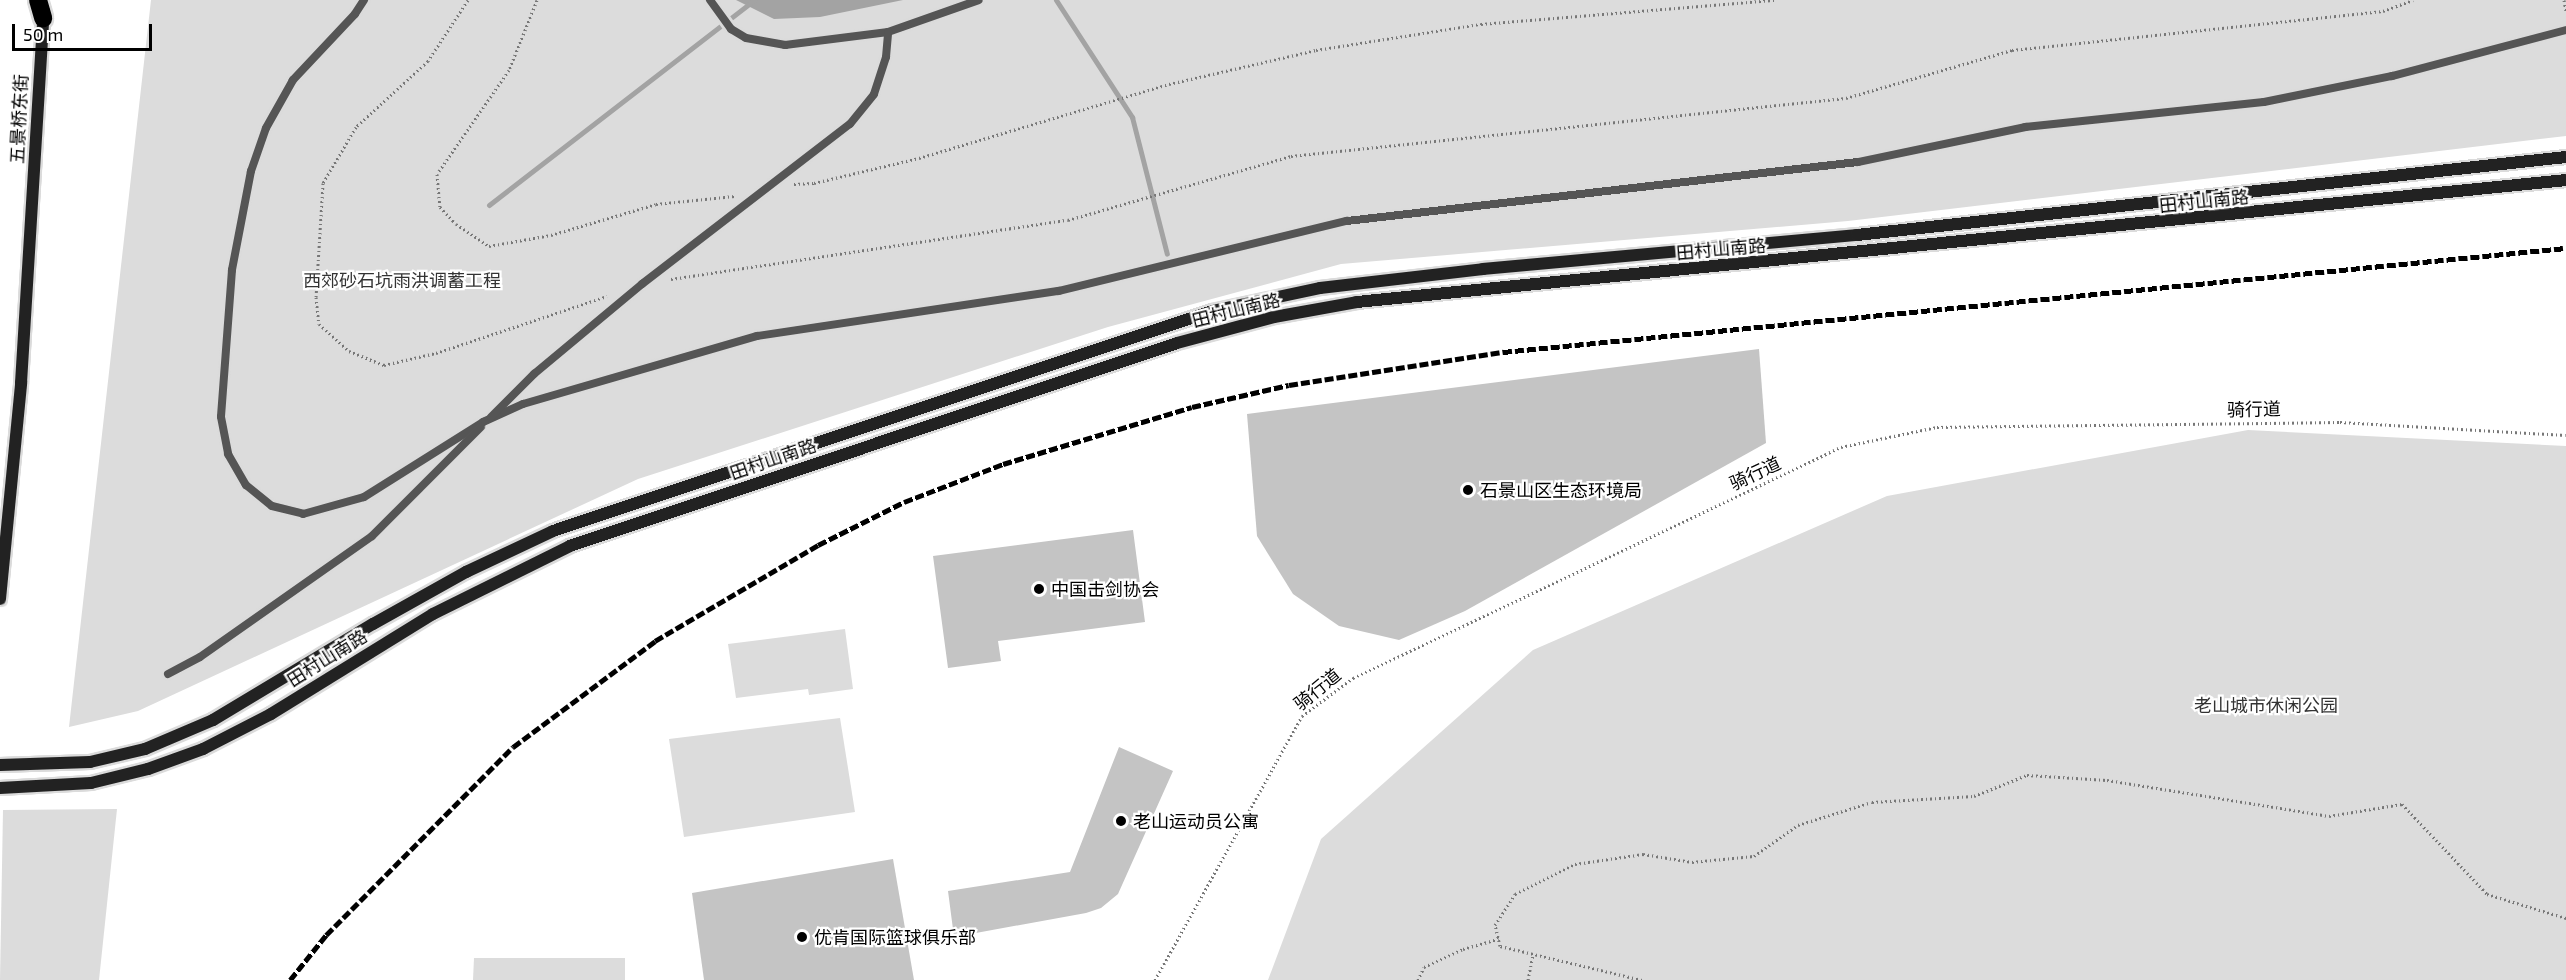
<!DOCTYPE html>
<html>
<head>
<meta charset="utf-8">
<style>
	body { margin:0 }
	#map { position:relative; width:2566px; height:980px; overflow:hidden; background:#fff; font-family:"Exo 2","Noto Sans SC",sans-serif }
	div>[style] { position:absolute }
	.green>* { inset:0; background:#dcdcdc }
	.water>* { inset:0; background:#a3a3a3 }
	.stream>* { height:5px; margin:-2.5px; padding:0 2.5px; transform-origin:2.5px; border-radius:2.5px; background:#a3a3a3 }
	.building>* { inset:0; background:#c4c4c4 }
	.path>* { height:3px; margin-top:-1.5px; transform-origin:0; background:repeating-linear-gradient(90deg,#777 0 1.5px,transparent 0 4.5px) }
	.roads { filter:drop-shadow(2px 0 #dbdbdb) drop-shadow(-2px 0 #dbdbdb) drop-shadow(0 2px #dbdbdb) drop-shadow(0 -2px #dbdbdb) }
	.lane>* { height:8px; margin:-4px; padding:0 4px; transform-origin:4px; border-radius:4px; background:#555 }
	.secondary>* { height:12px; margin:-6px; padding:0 6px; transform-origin:6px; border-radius:6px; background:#222 }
	.highway>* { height:18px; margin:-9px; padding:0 9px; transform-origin:9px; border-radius:9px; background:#000 }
	.rail>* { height:4.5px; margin-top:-2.25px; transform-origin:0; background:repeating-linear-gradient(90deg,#000 0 9px,transparent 0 12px) }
	.dots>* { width:16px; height:16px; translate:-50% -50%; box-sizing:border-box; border:3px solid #fff; border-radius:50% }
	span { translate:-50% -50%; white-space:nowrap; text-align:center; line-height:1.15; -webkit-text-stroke:4.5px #fff; paint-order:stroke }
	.street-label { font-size:18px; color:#000 }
	.park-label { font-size:18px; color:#333 }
	.poi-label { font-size:18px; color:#000 }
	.left { translate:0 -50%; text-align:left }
	.scale { position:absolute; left:12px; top:24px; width:140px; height:27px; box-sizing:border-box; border:3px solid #000; border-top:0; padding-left:8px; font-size:18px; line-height:21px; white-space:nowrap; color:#000; -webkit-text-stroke:4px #fff; paint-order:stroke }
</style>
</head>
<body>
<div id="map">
	<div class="green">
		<i style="clip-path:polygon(151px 0,2566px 0,2566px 136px,1848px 221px,1341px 264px,1108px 327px,638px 479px,138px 711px,69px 727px)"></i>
		<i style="clip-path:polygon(2248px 430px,2566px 446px,2566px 980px,1268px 980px,1321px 839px,1533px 650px,1887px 496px)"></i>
		<i style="clip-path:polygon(845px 629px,853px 689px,809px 695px,808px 689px,736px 698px,728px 644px)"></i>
		<i style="clip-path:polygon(840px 718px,855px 812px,684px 837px,669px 739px)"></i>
		<i style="clip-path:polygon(117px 809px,99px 980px,0 980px,3px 810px)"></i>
		<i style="clip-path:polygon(474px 958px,625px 958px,625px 980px,473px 980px)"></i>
	</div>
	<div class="water">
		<i style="clip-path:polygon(736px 0,903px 0,820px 17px,774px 19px)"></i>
	</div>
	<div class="stream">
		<i style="left:1056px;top:0;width:140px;rotate:57deg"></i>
		<i style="left:1132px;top:117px;width:141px;rotate:75.7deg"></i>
		<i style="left:489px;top:205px;width:335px;rotate:-37.7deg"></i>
	</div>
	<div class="building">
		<i style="clip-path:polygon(1759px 349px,1766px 443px,1465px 611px,1399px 640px,1339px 626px,1293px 594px,1257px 536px,1247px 414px)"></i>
		<i style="clip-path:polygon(1133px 530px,1145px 622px,998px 641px,1001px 661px,948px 668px,933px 556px)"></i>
		<i style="clip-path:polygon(1119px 747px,1173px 771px,1118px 894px,1101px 908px,1086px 913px,954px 937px,948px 891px,1070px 872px)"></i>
		<i style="clip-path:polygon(893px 859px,914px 980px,704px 980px,692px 893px)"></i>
	</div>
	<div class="path">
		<i style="left:468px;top:0;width:73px;rotate:123.3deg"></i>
		<i style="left:428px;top:61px;width:98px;rotate:137.5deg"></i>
		<i style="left:356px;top:127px;width:65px;rotate:120.5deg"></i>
		<i style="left:323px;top:183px;width:114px;rotate:93.5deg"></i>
		<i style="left:316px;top:297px;width:27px;rotate:84deg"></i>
		<i style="left:319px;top:324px;width:40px;rotate:42deg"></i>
		<i style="left:349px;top:351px;width:38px;rotate:22deg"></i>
		<i style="left:384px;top:365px;width:53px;rotate:-13deg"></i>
		<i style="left:436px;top:353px;width:180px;rotate:-18.4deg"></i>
		<i style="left:537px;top:0;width:75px;rotate:111.8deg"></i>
		<i style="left:509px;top:70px;width:126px;rotate:124.7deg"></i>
		<i style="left:437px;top:174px;width:33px;rotate:85deg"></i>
		<i style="left:440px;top:207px;width:23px;rotate:47deg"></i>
		<i style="left:456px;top:224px;width:40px;rotate:34deg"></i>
		<i style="left:489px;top:246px;width:63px;rotate:-10.1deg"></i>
		<i style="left:551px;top:235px;width:109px;rotate:-16.4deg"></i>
		<i style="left:656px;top:204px;width:79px;rotate:-5.8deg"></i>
		<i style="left:2564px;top:0;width:11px;rotate:80deg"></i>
		<i style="left:794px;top:184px;width:20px;rotate:-3deg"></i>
		<i style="left:814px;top:183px;width:108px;rotate:-13.4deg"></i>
		<i style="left:919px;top:158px;width:261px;rotate:-16.5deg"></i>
		<i style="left:1169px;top:84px;width:151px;rotate:-13deg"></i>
		<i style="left:1316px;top:50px;width:167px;rotate:-9deg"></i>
		<i style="left:1481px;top:24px;width:296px;rotate:-4.7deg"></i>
		<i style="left:671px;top:279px;width:401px;rotate:-8.5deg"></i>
		<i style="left:1068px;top:220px;width:232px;rotate:-16deg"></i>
		<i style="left:1291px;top:156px;width:558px;rotate:-5.97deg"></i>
		<i style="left:1846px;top:98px;width:173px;rotate:-16.1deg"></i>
		<i style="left:2012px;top:50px;width:373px;rotate:-6deg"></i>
		<i style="left:2383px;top:11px;width:32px;rotate:-20deg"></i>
		<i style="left:1155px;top:980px;width:302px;rotate:-60.9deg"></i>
		<i style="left:1302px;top:716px;width:64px;rotate:-36.7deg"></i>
		<i style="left:1353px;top:678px;width:540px;rotate:-25.33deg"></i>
		<i style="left:1841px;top:447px;width:98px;rotate:-11.8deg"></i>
		<i style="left:1937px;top:427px;width:403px;rotate:-0.7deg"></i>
		<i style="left:2340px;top:422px;width:226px;rotate:3.3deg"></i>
		<i style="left:1418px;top:980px;width:14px;rotate:-65deg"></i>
		<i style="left:1424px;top:967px;width:43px;rotate:-24.8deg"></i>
		<i style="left:1463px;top:949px;width:37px;rotate:-16deg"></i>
		<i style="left:1528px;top:980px;width:26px;rotate:-79deg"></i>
		<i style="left:1642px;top:980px;width:146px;rotate:-166.5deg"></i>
		<i style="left:1500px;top:946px;width:22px;rotate:-103deg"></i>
		<i style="left:1495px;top:925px;width:37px;rotate:-57deg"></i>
		<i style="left:1515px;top:894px;width:67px;rotate:-26.6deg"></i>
		<i style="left:1575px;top:864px;width:69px;rotate:-8.4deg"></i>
		<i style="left:1643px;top:854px;width:50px;rotate:9.3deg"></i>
		<i style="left:1692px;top:862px;width:62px;rotate:-5.5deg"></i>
		<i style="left:1754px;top:856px;width:54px;rotate:-35.2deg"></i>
		<i style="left:1798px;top:825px;width:77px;rotate:-17.3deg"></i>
		<i style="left:1872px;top:802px;width:102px;rotate:-3.4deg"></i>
		<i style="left:1974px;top:796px;width:57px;rotate:-21.6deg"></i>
		<i style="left:2027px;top:775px;width:80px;rotate:3.6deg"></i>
		<i style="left:2107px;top:780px;width:225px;rotate:9.2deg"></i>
		<i style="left:2329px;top:816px;width:74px;rotate:-9.3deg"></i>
		<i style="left:2402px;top:804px;width:124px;rotate:46.6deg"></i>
		<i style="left:2487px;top:894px;width:83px;rotate:16.9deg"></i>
	</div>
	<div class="roads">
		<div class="lane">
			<i style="left:364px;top:0;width:17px;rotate:123deg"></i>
			<i style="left:355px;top:14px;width:91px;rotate:133.2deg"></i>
			<i style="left:293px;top:80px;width:55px;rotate:119.4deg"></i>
			<i style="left:266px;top:128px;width:46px;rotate:109.2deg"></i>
			<i style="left:251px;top:171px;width:101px;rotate:100.9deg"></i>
			<i style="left:232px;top:270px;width:147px;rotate:94.3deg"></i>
			<i style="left:221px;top:417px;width:38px;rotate:79deg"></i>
			<i style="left:228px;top:454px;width:36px;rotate:60deg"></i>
			<i style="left:246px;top:485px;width:33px;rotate:39deg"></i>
			<i style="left:272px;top:506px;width:32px;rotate:14deg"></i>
			<i style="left:303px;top:514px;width:63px;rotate:-15.6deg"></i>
			<i style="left:364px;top:497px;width:141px;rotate:-32.2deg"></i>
			<i style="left:483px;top:422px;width:44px;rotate:-24.2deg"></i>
			<i style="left:523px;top:404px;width:244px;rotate:-16.2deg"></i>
			<i style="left:757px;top:336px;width:305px;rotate:-8.5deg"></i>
			<i style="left:1059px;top:291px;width:296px;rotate:-13.7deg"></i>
			<i style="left:1347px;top:221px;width:514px;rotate:-6.59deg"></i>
			<i style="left:1858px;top:162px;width:171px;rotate:-11.8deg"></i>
			<i style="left:2025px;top:127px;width:240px;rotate:-6deg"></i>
			<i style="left:2264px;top:102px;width:131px;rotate:-11.5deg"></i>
			<i style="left:2392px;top:76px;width:180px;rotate:-14.8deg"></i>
			<i style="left:710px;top:0;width:36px;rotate:54deg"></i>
			<i style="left:731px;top:29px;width:17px;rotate:31deg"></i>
			<i style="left:746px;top:38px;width:40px;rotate:10deg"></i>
			<i style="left:785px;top:45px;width:104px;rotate:-7.2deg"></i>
			<i style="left:888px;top:32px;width:96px;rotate:-19.4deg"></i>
			<i style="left:491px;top:417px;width:61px;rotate:-45deg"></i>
			<i style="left:534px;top:374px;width:141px;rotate:-39.8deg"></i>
			<i style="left:642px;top:284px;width:262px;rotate:-37.6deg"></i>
			<i style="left:850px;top:124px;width:38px;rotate:-51deg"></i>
			<i style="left:874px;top:94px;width:39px;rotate:-72deg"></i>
			<i style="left:886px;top:57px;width:25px;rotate:-85deg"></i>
			<i style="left:168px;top:674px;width:36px;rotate:-28deg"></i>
			<i style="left:200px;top:657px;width:210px;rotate:-35.1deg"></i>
			<i style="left:372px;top:536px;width:154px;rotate:-45deg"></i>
		</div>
		<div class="secondary">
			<i style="left:0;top:599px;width:217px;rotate:-84.4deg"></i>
			<i style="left:21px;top:383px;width:373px;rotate:-86.5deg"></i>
			<i style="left:0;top:765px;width:90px;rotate:-1.9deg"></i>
			<i style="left:90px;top:762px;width:57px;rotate:-13.3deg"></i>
			<i style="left:145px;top:749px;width:74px;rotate:-23.1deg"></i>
			<i style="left:213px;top:720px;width:187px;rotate:-31deg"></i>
			<i style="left:373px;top:624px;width:107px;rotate:-29.2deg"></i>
			<i style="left:466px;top:572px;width:96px;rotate:-25.2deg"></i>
			<i style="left:553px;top:531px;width:695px;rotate:-18.46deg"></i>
			<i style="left:1212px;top:311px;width:110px;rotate:-12deg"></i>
			<i style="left:1320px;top:288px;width:164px;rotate:-6.6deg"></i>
			<i style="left:1483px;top:269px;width:376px;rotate:-5.2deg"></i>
			<i style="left:1857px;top:235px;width:713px;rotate:-6.28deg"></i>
			<i style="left:0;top:788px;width:91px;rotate:-3.1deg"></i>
			<i style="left:91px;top:783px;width:59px;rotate:-13.8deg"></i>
			<i style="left:148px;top:769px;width:59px;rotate:-20deg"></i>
			<i style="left:203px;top:749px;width:76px;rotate:-27.2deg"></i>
			<i style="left:271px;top:714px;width:190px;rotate:-31.7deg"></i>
			<i style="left:433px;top:614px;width:153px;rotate:-26.4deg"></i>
			<i style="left:570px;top:546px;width:640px;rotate:-18.49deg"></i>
			<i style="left:1177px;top:343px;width:100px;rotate:-15deg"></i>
			<i style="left:1274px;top:317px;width:84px;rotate:-10.2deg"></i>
			<i style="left:1357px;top:302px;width:1215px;rotate:-5.76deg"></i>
		</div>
		<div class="highway">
			<i style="left:38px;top:0;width:19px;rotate:74deg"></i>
		</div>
	</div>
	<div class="rail">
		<i style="left:290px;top:980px;width:58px;rotate:-51.3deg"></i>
		<i style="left:326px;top:935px;width:265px;rotate:-45.2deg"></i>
		<i style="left:513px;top:747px;width:177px;rotate:-36.7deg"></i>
		<i style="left:655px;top:641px;width:189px;rotate:-30.5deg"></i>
		<i style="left:818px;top:545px;width:96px;rotate:-26.6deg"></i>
		<i style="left:904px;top:502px;width:106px;rotate:-21deg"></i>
		<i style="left:1003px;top:464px;width:197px;rotate:-16.8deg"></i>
		<i style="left:1192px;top:407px;width:99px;rotate:-12.8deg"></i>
		<i style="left:1289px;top:385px;width:217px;rotate:-8.8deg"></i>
		<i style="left:1503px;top:352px;width:1068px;rotate:-5.59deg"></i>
	</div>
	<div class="dots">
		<i style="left:1468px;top:490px;background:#000"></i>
		<i style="left:1039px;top:589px;background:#000"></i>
		<i style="left:1121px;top:821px;background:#000"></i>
		<i style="left:802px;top:937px;background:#000"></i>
	</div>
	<div class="street-label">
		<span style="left:19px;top:119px;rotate:-87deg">五景桥东街</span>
		<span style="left:2204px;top:201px;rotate:-6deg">田村山南路</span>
		<span style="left:1721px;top:249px;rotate:-5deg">田村山南路</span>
		<span style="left:1236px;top:310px;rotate:-14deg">田村山南路</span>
		<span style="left:2254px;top:409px;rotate:-1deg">骑行道</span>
		<span style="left:773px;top:459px;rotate:-19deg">田村山南路</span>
		<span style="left:1755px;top:473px;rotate:-25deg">骑行道</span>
		<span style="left:327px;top:658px;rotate:-32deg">田村山南路</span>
		<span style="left:1317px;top:689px;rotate:-39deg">骑行道</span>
	</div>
	<div class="park-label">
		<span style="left:402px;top:280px">西郊砂石坑雨洪调蓄工程</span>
		<span style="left:2266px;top:705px">老山城市休闲公园</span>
	</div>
	<div class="poi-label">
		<span class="left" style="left:1480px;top:490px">石景山区生态环境局</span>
		<span class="left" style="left:1051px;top:589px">中国击剑协会</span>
		<span class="left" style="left:1133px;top:821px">老山运动员公寓</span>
		<span class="left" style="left:814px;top:937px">优肯国际篮球俱乐部</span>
	</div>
	<div class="scale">50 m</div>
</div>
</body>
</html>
